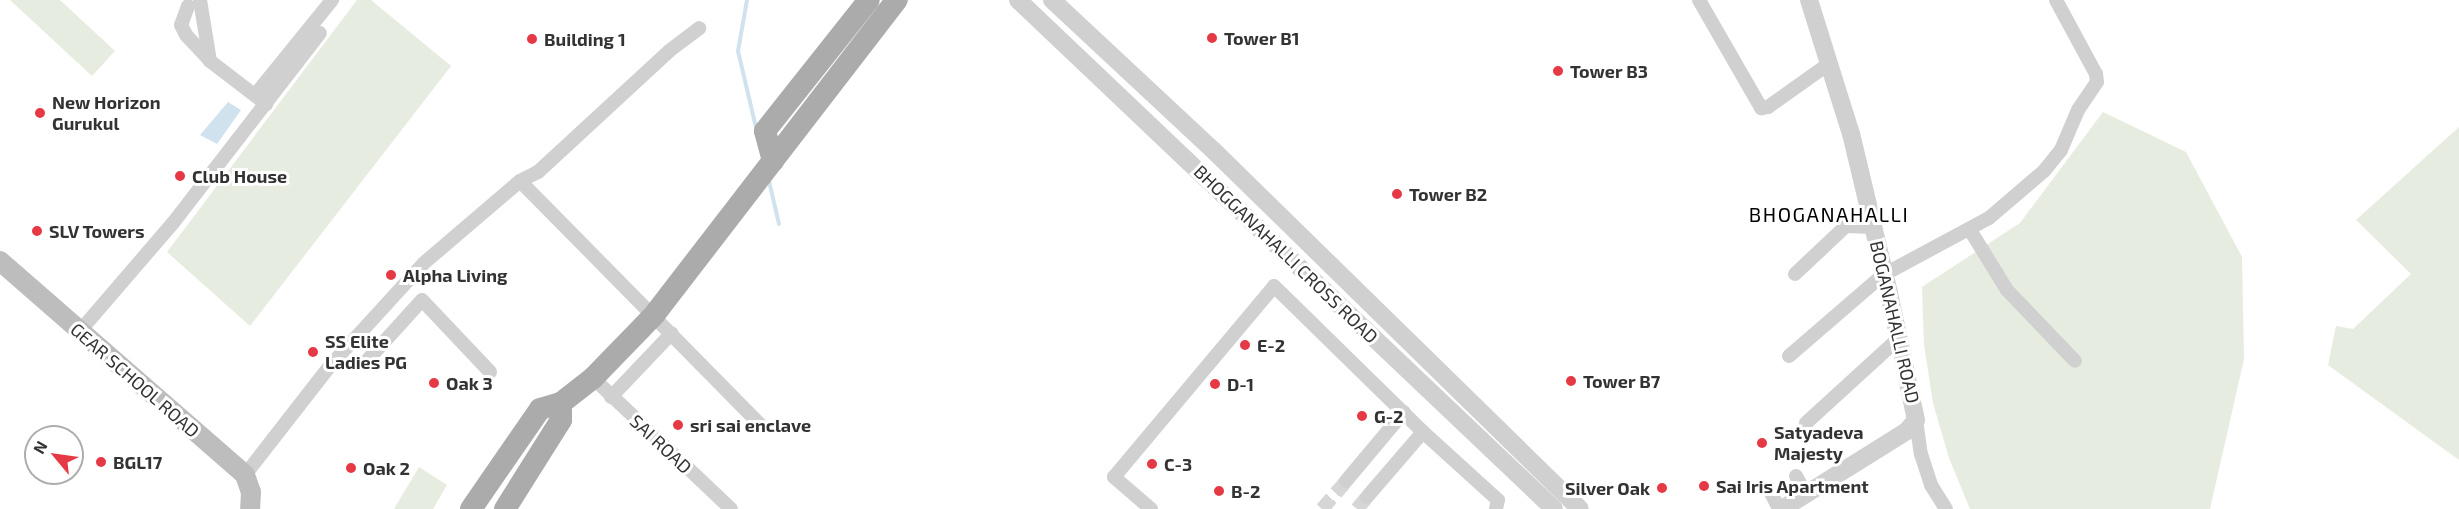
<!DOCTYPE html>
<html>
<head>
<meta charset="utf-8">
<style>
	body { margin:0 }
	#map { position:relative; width:2459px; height:509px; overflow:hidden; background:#fff; font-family:"Exo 2",sans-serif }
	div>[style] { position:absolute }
	.green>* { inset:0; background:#e6ecdf }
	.water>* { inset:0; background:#cfe2ee }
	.stream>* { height:4px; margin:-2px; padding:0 2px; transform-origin:2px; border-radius:2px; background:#cfe2ee }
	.minor-tunnel>* { height:14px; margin-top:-7px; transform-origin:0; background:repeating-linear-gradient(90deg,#d6d6d6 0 14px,transparent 0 21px) }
	.minor>* { height:14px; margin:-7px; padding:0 7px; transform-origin:7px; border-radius:7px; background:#d0d0d0 }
	.tertiary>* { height:18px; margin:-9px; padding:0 9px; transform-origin:9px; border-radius:9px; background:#d0d0d0 }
	.secondary>* { height:20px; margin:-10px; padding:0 10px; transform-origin:10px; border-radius:10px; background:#bdbdbd }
	.primary>* { height:22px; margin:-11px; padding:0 11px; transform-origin:11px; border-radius:11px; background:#ababab }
	.dots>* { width:16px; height:16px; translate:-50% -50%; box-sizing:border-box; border:3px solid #fff; border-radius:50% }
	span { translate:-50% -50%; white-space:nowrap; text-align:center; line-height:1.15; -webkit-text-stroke:6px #fff; paint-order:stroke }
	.poi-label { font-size:18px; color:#333; font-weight:700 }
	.left { translate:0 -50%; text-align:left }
	.right { translate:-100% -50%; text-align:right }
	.street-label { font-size:18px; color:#333 }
	.neighbourhood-label { font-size:20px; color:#000; letter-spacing:1.5px }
	.north { position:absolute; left:24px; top:425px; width:60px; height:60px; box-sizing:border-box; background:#fff; border:2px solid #adadad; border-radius:50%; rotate:299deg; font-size:16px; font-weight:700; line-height:24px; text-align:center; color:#333 }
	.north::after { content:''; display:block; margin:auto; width:21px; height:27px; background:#e63946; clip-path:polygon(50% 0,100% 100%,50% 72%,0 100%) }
</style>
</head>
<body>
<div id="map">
	<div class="green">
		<i style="clip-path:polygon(10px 0,60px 0,115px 51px,92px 76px)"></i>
		<i style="clip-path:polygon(357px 0,371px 0,451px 66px,250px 326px,167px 252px)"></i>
		<i style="clip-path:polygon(2103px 112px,2186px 152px,2242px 257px,2244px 359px,2210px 509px,1970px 509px,1949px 458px,1933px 403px,1924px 345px,1922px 287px,2020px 223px)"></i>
		<i style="clip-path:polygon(2459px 127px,2459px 460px,2328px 365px,2336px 326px,2353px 329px,2411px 274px,2356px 220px)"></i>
		<i style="clip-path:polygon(419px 467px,447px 485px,433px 509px,394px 509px)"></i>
	</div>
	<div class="water">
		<i style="clip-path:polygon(228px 102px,241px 110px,217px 144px,200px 135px)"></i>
	</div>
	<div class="stream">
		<i style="left:747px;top:0;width:52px;rotate:100deg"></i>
		<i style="left:738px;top:51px;width:79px;rotate:76.8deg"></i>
		<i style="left:769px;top:181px;width:44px;rotate:76.9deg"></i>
	</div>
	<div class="minor-tunnel">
		<i style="left:1322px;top:509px;width:37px;rotate:-49deg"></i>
		<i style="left:1357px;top:509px;width:16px;rotate:-50deg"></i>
	</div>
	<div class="minor">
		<i style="left:200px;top:0;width:62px;rotate:80.7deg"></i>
		<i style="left:210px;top:61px;width:71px;rotate:37.5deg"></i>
		<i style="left:1699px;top:0;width:125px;rotate:60.1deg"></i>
		<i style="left:1761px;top:108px;width:7px;rotate:-8deg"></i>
		<i style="left:1768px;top:107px;width:76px;rotate:-35.4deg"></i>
		<i style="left:188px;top:6px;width:20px;rotate:110deg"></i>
		<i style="left:181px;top:25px;width:11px;rotate:63deg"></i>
		<i style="left:186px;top:35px;width:35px;rotate:47deg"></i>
		<i style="left:256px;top:94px;width:121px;rotate:-51deg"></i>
		<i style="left:520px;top:181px;width:342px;rotate:45.4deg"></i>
		<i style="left:1970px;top:230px;width:70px;rotate:58.3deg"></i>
		<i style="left:2007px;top:290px;width:98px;rotate:46.2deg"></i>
		<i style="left:1795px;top:274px;width:70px;rotate:-43.3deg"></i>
		<i style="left:1846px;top:226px;width:26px;rotate:2deg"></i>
		<i style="left:80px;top:331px;width:143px;rotate:-49.3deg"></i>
		<i style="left:173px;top:223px;width:240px;rotate:-52.3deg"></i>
		<i style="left:1789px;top:356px;width:124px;rotate:-40.8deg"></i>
		<i style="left:1883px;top:275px;width:120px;rotate:-28.3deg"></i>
		<i style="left:1989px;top:218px;width:72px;rotate:-40.5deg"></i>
		<i style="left:2044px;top:171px;width:27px;rotate:-51deg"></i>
		<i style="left:2061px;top:150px;width:43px;rotate:-67deg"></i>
		<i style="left:2078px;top:110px;width:34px;rotate:-56deg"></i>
		<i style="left:2097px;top:82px;width:8px;rotate:-97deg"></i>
		<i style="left:2096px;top:74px;width:84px;rotate:-118.4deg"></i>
		<i style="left:364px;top:364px;width:86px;rotate:-47.8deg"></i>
		<i style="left:422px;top:300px;width:99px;rotate:46.6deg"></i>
		<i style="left:593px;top:378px;width:190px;rotate:43.5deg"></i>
		<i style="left:611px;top:397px;width:88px;rotate:-46.4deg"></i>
		<i style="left:1916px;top:420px;width:34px;rotate:82deg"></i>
		<i style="left:1921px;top:454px;width:33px;rotate:72deg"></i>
		<i style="left:1931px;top:485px;width:28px;rotate:58deg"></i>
		<i style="left:1806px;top:423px;width:125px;rotate:-42.4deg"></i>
		<i style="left:245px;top:475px;width:137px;rotate:-52.1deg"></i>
		<i style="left:329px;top:367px;width:141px;rotate:-47.6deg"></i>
		<i style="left:424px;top:263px;width:126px;rotate:-40.5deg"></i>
		<i style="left:520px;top:181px;width:20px;rotate:-27deg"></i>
		<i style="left:538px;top:172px;width:178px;rotate:-42.7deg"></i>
		<i style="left:669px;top:51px;width:38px;rotate:-37deg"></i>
		<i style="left:1796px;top:476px;width:21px;rotate:61deg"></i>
		<i style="left:1346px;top:481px;width:90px;rotate:-50deg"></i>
		<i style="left:1770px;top:491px;width:20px;rotate:63deg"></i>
		<i style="left:1367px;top:497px;width:86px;rotate:-49.3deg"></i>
		<i style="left:1151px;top:509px;width:49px;rotate:-139.1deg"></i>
		<i style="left:1114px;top:477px;width:249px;rotate:-50deg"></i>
		<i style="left:1274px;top:286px;width:209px;rotate:44.4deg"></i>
		<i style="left:1423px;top:432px;width:101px;rotate:42.2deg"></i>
		<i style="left:1498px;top:500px;width:9px;rotate:103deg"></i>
	</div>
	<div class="tertiary">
		<i style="left:1018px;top:0;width:739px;rotate:43.52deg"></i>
		<i style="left:1052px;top:0;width:220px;rotate:43deg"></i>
		<i style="left:1213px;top:150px;width:513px;rotate:44.37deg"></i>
		<i style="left:1782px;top:509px;width:147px;rotate:-32deg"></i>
		<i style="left:1907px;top:431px;width:14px;rotate:-51deg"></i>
		<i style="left:1916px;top:420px;width:130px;rotate:-102deg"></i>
		<i style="left:1889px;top:293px;width:163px;rotate:-103.4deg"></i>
		<i style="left:1851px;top:134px;width:140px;rotate:-107.4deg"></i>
	</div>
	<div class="secondary">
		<i style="left:0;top:261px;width:325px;rotate:41.1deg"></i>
		<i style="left:245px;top:475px;width:18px;rotate:71deg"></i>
		<i style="left:251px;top:492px;width:17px;rotate:93deg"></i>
	</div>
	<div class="primary">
		<i style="left:773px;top:161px;width:31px;rotate:-105deg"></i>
		<i style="left:765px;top:131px;width:167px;rotate:-51.6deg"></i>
		<i style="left:471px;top:509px;width:121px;rotate:-55.4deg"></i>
		<i style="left:540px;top:409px;width:22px;rotate:-16deg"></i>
		<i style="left:561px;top:403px;width:41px;rotate:-38deg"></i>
		<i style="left:593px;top:378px;width:88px;rotate:-45.9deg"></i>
		<i style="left:654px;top:315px;width:398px;rotate:-52.4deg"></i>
		<i style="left:505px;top:509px;width:105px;rotate:-57.8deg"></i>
		<i style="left:561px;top:420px;width:17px;rotate:-90deg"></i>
	</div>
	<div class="dots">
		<i style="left:1212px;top:38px;background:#e63946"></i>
		<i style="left:532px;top:39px;background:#e63946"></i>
		<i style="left:1558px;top:71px;background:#e63946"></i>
		<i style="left:40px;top:113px;background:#e63946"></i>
		<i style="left:180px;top:176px;background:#e63946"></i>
		<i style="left:1397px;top:194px;background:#e63946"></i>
		<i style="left:37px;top:231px;background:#e63946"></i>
		<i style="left:391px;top:275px;background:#e63946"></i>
		<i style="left:1245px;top:345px;background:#e63946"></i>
		<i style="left:313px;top:352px;background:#e63946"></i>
		<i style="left:1571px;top:381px;background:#e63946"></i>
		<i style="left:434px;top:383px;background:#e63946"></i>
		<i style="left:1215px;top:384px;background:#e63946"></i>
		<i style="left:1362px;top:416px;background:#e63946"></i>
		<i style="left:678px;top:425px;background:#e63946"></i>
		<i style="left:1762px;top:443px;background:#e63946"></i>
		<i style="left:101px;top:462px;background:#e63946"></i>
		<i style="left:1152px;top:464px;background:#e63946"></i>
		<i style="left:351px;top:468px;background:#e63946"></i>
		<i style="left:1704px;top:486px;background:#e63946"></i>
		<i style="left:1662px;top:488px;background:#e63946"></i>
		<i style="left:1219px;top:491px;background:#e63946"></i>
	</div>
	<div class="poi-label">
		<span class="left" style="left:1224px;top:38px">Tower B1</span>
		<span class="left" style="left:544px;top:39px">Building 1</span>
		<span class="left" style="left:1570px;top:71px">Tower B3</span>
		<span class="left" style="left:52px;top:113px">New Horizon<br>Gurukul</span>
		<span class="left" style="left:192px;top:176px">Club House</span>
		<span class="left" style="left:1409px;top:194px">Tower B2</span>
		<span class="left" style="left:49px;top:231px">SLV Towers</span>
		<span class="left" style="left:403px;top:275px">Alpha Living</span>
		<span class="left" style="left:325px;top:352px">SS Elite<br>Ladies PG</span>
		<span class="left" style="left:1257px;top:345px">E-2</span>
		<span class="left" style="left:1583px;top:381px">Tower B7</span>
		<span class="left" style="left:446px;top:383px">Oak 3</span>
		<span class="left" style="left:1227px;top:384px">D-1</span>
		<span class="left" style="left:1374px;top:416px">G-2</span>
		<span class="left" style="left:690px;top:425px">sri sai enclave</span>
		<span class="left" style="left:1774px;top:443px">Satyadeva<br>Majesty</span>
		<span class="left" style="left:113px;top:462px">BGL17</span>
		<span class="left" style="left:1164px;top:464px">C-3</span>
		<span class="left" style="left:363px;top:468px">Oak 2</span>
		<span class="left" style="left:1716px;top:486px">Sai Iris Apartment</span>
		<span class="right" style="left:1650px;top:488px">Silver Oak</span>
		<span class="left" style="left:1231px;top:491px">B-2</span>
	</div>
	<div class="street-label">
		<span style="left:1286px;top:254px;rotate:44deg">BHOGGANAHALLI CROSS ROAD</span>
		<span style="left:1895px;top:322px;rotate:77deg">BOGANAHALLI ROAD</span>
		<span style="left:135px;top:380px;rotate:41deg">GEAR SCHOOL ROAD</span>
		<span style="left:661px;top:444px;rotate:43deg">SAI ROAD</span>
	</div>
	<div class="neighbourhood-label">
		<span style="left:1829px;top:214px">BHOGANAHALLI</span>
	</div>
	<div class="north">N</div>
</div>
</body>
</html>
